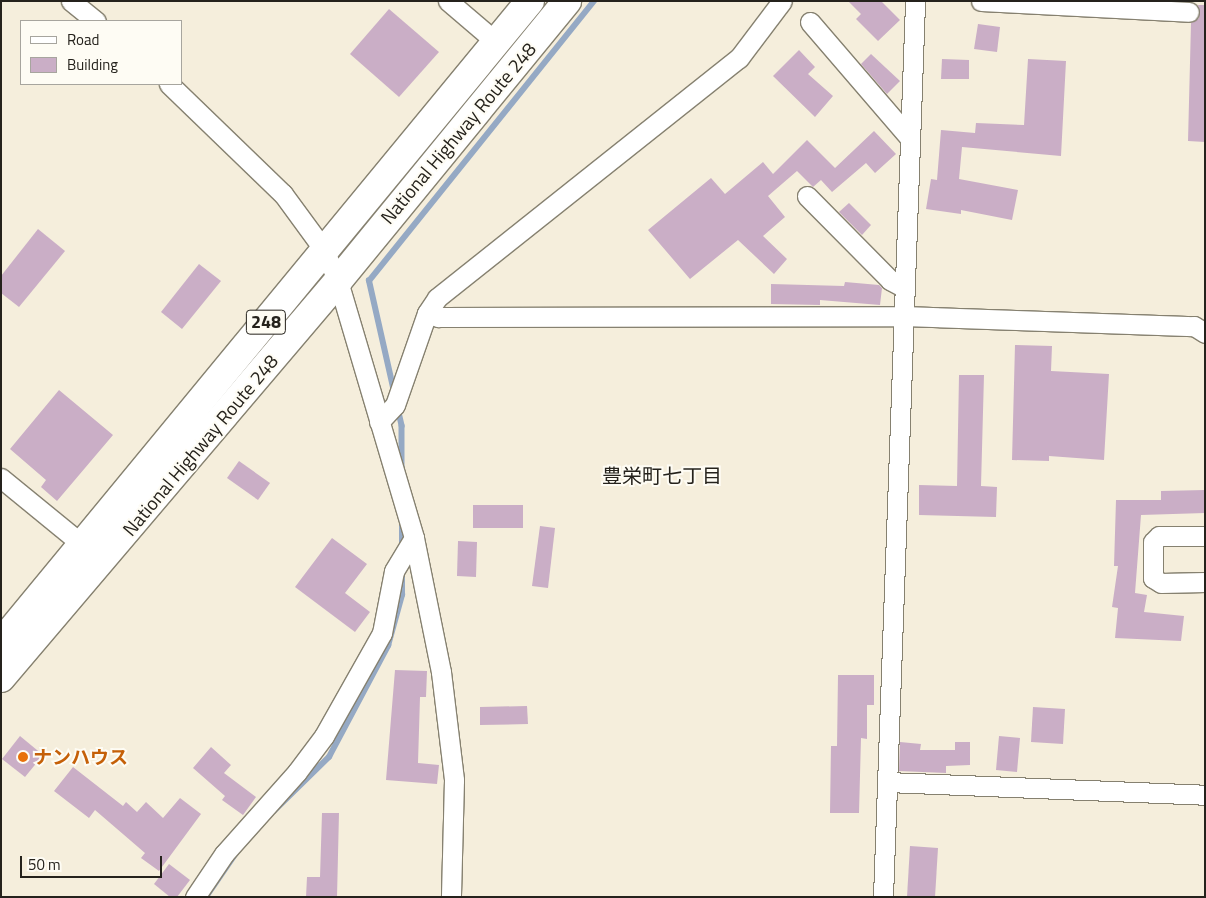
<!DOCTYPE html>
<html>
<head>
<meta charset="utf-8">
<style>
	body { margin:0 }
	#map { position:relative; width:1206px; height:898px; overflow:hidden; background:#f5eedc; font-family:"Titillium Web","Noto Sans JP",sans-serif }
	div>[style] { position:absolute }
	.stream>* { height:5.5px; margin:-2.75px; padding:0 2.75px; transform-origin:2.75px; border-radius:2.75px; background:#95a9c4 }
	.building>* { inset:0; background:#caaec6 }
	.roads { filter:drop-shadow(1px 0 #868170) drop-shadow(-1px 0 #868170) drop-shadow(0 1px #868170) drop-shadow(0 -1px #868170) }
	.minor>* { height:19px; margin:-9.5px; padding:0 9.5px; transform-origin:9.5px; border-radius:9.5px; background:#fff }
	.highway>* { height:28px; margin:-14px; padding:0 14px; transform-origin:14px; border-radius:14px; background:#fff }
	.dots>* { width:14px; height:14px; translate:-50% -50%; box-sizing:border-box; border:2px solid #fefcf4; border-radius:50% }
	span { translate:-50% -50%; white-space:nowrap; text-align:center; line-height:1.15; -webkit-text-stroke:4px #fefcf4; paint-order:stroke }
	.shield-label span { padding:1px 4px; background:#fefcf4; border:1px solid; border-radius:4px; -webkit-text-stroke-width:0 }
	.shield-label { font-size:18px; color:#25221c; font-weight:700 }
	.street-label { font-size:19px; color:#25221c }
	.food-label { font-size:19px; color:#c56008; font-weight:700 }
	.left { translate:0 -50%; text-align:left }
	.neighbourhood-label { font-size:20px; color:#25221c }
	.frame { position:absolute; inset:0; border:2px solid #25221c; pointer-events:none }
	.legend { position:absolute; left:20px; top:20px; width:162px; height:65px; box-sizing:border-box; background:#fefcf4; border:1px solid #a7a59e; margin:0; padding:6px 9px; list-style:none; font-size:15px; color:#25221c }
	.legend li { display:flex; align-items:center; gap:10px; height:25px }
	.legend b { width:25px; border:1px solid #a7a59e }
	.scale { position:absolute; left:20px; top:856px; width:142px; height:22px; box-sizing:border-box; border:2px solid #25221c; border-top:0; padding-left:6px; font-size:15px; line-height:18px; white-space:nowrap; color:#25221c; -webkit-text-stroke:4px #fefcf4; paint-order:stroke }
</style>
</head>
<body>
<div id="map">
	<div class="stream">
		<i style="left:394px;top:392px;width:114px;rotate:-102.7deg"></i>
		<i style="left:369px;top:281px;width:359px;rotate:-51.2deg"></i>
		<i style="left:398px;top:408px;width:18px;rotate:77deg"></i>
		<i style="left:402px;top:426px;width:45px;rotate:90deg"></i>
		<i style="left:402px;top:546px;width:24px;rotate:-90deg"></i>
		<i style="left:274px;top:811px;width:77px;rotate:-44.5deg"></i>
		<i style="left:329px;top:757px;width:126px;rotate:-62deg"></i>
		<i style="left:388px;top:646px;width:53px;rotate:-74.6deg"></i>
		<i style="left:402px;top:595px;width:23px;rotate:-90deg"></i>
		<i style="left:206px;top:897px;width:53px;rotate:-55.7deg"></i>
	</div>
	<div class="building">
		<i style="clip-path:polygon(848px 1px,881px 1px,900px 20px,878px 41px,856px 19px,861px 14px)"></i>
		<i style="clip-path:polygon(1198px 5px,1205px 5px,1205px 142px,1188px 141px,1191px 23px,1199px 18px)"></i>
		<i style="clip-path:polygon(389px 9px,439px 52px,399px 97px,350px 54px)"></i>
		<i style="clip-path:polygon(978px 24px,1000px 27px,997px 52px,974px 49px)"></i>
		<i style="clip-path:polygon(799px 50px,815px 67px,808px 74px,833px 96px,815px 117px,773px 76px)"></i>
		<i style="clip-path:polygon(871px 54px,900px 81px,887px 94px,861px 64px)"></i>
		<i style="clip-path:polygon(942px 59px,969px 60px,969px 79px,941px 79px)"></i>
		<i style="clip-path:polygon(1028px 59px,1066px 61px,1061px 156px,962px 147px,959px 179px,1018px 190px,1012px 220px,961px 210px,961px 214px,926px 209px,931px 179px,937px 180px,941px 130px,975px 133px,976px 123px,1024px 125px)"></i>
		<i style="clip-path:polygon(874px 131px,896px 154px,875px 173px,866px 163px,832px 192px,821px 180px,813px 187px,797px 171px,768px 196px,785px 217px,763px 236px,787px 259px,774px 274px,738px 240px,690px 279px,648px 230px,711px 178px,725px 194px,763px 162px,773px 174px,807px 140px,835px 168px)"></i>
		<i style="clip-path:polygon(849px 203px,871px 225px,862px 235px,839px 212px)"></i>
		<i style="clip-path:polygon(38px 229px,65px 251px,19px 307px,1px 293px,1px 276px)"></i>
		<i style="clip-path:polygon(199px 264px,221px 281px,182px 329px,161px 312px)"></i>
		<i style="clip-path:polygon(845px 282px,879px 285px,882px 288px,880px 305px,820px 300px,820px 305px,771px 304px,771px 284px,844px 286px)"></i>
		<i style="clip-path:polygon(1015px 345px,1052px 346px,1051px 371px,1109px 374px,1104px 460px,1049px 456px,1049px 461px,1012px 460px)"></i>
		<i style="clip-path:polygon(959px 375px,984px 375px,981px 486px,997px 487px,996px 517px,919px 515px,919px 485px,957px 486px)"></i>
		<i style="clip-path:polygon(59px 390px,113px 435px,57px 501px,41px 487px,46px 480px,10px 449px)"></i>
		<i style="clip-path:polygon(239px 461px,270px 483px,258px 500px,227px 478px)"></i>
		<i style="clip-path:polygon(1205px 490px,1205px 513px,1141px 515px,1135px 593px,1147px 595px,1144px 612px,1184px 616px,1181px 641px,1115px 638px,1118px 608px,1112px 607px,1118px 566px,1114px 566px,1116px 500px,1161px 500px,1161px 491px)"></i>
		<i style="clip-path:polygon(473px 505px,523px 505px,523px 528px,473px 528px)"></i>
		<i style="clip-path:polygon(540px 526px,555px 528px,548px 588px,532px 586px)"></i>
		<i style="clip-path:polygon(332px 538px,367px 564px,345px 593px,370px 612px,355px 632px,295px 587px)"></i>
		<i style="clip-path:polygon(458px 541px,477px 542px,476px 577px,457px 576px)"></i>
		<i style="clip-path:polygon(395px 670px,427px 671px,426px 697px,420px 697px,418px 763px,439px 765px,437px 784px,386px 780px)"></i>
		<i style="clip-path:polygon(838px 675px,874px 675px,874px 705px,867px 705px,867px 739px,861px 738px,859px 813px,830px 813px,831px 746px,837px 746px)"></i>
		<i style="clip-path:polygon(527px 706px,528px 724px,480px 725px,480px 707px)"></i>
		<i style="clip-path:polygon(1033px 707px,1065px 709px,1063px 744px,1031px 742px)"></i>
		<i style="clip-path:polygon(20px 736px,43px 755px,25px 777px,2px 759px)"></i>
		<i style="clip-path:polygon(999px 736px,1020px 738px,1017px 772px,996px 770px)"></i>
		<i style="clip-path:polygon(900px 742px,921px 744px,920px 750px,955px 750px,955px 742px,970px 742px,970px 765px,946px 766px,946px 773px,899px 771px)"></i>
		<i style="clip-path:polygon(211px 747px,231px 765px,224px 773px,256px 797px,243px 815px,222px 800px,225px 796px,193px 768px)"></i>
		<i style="clip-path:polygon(73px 767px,123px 806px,126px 802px,137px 812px,146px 802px,163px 818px,180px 798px,201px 814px,159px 871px,141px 858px,145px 853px,95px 810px,89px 818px,54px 791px)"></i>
		<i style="clip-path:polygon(322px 813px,339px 813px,337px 897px,306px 897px,307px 877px,320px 877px)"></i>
		<i style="clip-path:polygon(910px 846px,938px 848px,935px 897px,907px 897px)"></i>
		<i style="clip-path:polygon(169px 864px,190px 880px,177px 897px,170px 897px,154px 884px)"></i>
	</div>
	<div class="roads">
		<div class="minor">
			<i style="left:71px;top:1px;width:32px;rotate:39deg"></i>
			<i style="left:448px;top:1px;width:63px;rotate:40.5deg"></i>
			<i style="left:981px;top:1px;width:208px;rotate:3deg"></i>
			<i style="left:810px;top:22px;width:152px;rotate:49.3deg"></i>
			<i style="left:169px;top:84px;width:158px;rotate:44deg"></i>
			<i style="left:283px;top:194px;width:69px;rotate:53.8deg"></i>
			<i style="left:324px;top:250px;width:34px;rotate:66deg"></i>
			<i style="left:338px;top:281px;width:268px;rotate:73.5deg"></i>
			<i style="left:414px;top:538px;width:137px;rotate:78.6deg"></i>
			<i style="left:441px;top:672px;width:109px;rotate:83.1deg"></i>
			<i style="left:454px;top:780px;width:117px;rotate:91.5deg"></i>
			<i style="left:807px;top:196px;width:118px;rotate:45.3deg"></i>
			<i style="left:890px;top:280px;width:15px;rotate:28deg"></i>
			<i style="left:427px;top:313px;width:12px;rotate:20deg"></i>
			<i style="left:438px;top:317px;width:465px;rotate:-0.1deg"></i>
			<i style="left:903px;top:316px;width:291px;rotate:2deg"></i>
			<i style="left:1194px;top:326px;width:13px;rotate:32deg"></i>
			<i style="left:379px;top:422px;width:23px;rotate:-47deg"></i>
			<i style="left:395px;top:405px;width:97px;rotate:-70.8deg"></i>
			<i style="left:427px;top:313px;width:18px;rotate:-56deg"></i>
			<i style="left:437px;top:298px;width:386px;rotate:-38.5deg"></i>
			<i style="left:739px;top:58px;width:71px;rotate:-53deg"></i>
			<i style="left:1px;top:478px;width:106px;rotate:39.3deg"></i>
			<i style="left:1205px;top:536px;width:46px;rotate:180deg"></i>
			<i style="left:1159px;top:536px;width:8px;rotate:135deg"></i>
			<i style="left:1153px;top:542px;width:36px;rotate:90deg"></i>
			<i style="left:1153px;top:578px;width:9px;rotate:32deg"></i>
			<i style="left:1161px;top:583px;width:44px;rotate:-1.3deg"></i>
			<i style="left:887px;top:782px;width:318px;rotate:2.3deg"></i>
			<i style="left:195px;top:897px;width:52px;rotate:-56deg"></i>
			<i style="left:224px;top:854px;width:110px;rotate:-48.3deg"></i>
			<i style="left:297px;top:772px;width:45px;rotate:-53.1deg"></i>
			<i style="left:324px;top:736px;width:118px;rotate:-60.6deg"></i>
			<i style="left:382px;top:633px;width:63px;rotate:-79deg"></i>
			<i style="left:394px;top:571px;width:39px;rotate:-59deg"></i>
			<i style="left:883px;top:897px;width:897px;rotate:-87.95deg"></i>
		</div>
		<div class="highway">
			<i style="left:1px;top:643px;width:832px;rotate:-50.51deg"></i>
			<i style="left:1px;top:678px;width:521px;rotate:-49.67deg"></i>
			<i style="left:338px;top:281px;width:362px;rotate:-50.7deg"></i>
		</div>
	</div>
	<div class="dots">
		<i style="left:23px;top:757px;background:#e8710a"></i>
	</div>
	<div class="shield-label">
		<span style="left:266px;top:322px">248</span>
	</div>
	<div class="street-label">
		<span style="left:458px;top:133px;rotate:-50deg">National Highway Route 248</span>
		<span style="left:200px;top:445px;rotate:-50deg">National Highway Route 248</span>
	</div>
	<div class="food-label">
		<span class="left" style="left:33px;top:757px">ナンハウス</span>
	</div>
	<div class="neighbourhood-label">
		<span style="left:662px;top:475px">豊栄町七丁目</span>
	</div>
	<div class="frame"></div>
	<ul class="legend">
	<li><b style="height:6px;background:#fff"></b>Road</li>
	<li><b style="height:14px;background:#caaec6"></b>Building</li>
	</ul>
	<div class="scale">50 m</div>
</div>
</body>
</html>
